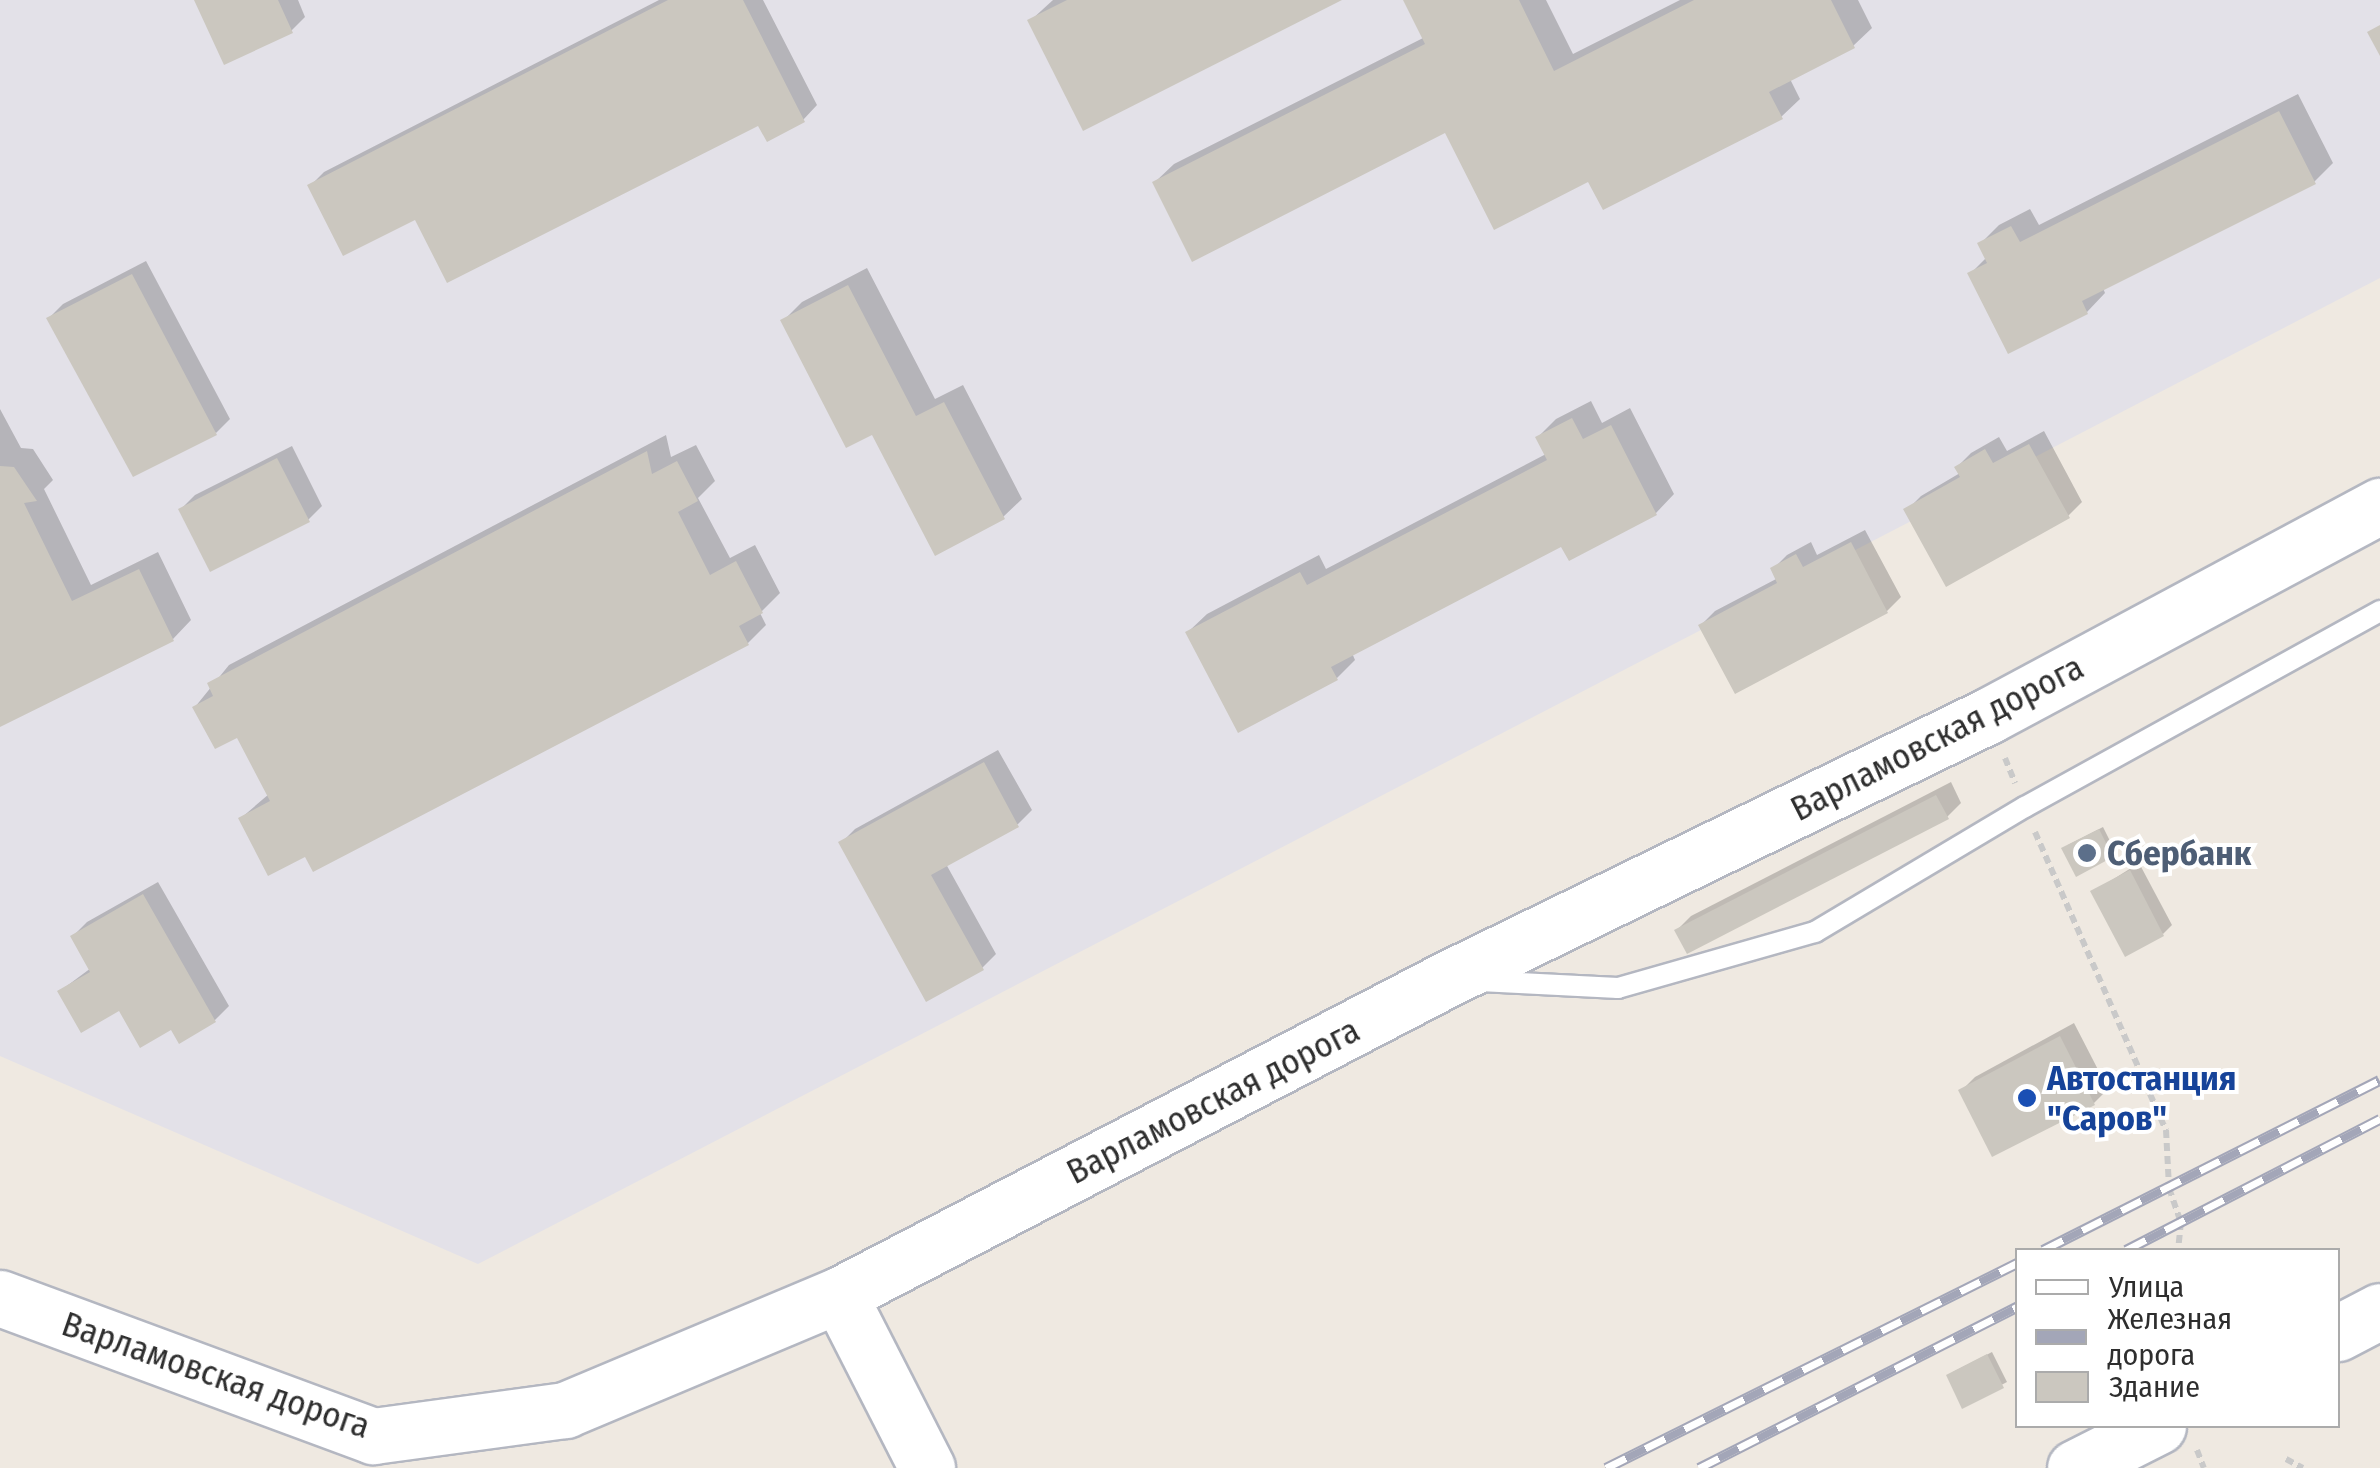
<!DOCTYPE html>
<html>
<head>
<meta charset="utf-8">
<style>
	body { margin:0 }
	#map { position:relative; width:2380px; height:1468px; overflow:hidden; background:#efe9e1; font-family:"Fira Sans Condensed",sans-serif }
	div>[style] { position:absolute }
	.industrial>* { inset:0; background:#e3e1e8 }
	.shadow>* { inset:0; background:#0003 }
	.building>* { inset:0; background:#cbc7bf }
	.path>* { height:6px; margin-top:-3px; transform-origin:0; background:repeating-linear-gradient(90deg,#c9c9c9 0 8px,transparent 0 13px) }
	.roads { filter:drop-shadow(2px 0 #b4b7c1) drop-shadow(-2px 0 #b4b7c1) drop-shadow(0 2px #b4b7c1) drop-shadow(0 -2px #b4b7c1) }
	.lane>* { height:20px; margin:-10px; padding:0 10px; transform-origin:10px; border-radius:10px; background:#fff }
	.secondary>* { height:55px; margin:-27.5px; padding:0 27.5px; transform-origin:27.5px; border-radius:27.5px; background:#fff }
	.rail>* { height:11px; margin-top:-5.5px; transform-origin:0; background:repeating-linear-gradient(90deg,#fff 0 22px,#a3a6b8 0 44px); box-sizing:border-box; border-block:2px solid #a3a6b8 }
	.dots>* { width:28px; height:28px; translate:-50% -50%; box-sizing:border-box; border:5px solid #fff; border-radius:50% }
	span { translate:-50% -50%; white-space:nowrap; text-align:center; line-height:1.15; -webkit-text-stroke:8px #fff; paint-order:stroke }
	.street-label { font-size:35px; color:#2e2e2e }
	.service-label { font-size:35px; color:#4e5e75; font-weight:700 }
	.left { translate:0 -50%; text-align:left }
	.transit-label { font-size:35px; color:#164399; font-weight:700 }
	.legend { position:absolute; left:2015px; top:1248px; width:325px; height:180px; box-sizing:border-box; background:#fff; border:2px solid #ababab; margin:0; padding:12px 18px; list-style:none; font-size:30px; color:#2e2e2e }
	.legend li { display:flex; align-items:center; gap:20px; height:50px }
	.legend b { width:50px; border:2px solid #ababab }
</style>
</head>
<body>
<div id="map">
	<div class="industrial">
		<i style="clip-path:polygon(0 0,2380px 0,2380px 278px,478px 1264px,0 1056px)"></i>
	</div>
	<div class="shadow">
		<i style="clip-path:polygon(197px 0,298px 0,305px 17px,291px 31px)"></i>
		<i style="clip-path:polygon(659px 0,763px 0,817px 105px,803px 120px,759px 123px,416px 216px,310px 186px,324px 172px)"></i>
		<i style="clip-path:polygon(1053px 0,1337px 0,1030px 21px)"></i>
		<i style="clip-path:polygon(1406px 0,1546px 0,1573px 54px,1680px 0,1858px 0,1872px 28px,1853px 46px,1790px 79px,1800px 99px,1781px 117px,1590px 179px,1446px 130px,1155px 182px,1174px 164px,1425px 37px)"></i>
		<i style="clip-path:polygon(2298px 94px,2333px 163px,2314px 182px,2103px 288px,2105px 293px,2087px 312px,1970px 274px,1987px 257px,1980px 244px,1999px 225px,2030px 209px,2039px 225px)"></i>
		<i style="clip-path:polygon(146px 261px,230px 419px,216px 433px,49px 318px,63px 304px)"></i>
		<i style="clip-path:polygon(867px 268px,935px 399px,963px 385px,1022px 499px,1003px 517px,873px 431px,783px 321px,802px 302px)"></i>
		<i style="clip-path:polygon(1591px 401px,1602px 423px,1630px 408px,1674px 494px,1656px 513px,1570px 558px,1562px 543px,1352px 653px,1355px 660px,1337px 678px,1188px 632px,1207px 614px,1319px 555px,1326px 569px,1546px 454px,1538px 437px,1556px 419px)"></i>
		<i style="clip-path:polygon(0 409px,21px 448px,33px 449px,53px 480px,44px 489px,91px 585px,158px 552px,191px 620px,173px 639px,0 724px)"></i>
		<i style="clip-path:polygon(2044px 431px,2082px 502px,2068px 516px,1907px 510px,1921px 496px,1960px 473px,1957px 467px,1971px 453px,1999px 437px,2007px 451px)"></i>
		<i style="clip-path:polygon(666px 435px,671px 457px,696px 445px,715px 481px,698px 498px,730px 558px,755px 545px,780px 593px,760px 613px,766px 625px,748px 643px,306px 854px,241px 818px,269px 794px,238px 735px,195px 707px,229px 665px)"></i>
		<i style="clip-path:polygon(292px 446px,322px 506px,308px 520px,181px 509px,195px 495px)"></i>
		<i style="clip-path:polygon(1865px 530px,1901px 597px,1887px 611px,1736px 690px,1701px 625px,1715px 611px,1778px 578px,1773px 569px,1787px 555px,1811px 542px,1817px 555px)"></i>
		<i style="clip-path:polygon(998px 750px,1032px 810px,1018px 824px,946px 864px,996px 954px,982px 968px,841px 843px,855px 829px)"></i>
		<i style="clip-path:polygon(1951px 782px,1961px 803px,1947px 817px,1677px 930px,1691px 916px)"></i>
		<i style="clip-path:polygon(2103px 827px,2115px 851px,2112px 855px,2068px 845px)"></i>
		<i style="clip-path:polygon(2139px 863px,2172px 925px,2163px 934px,2093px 892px)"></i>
		<i style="clip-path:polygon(158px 882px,229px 1006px,215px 1020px,172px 1026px,60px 991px,91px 968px,73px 936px,87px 922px)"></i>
		<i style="clip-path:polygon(2074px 1023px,2108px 1089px,2094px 1103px,1961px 1091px,1975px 1077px)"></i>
		<i style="clip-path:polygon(1992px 1352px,2007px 1382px,1963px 1405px,1953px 1372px)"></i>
	</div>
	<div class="building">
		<i style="clip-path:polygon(194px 0,278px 0,293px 33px,224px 65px)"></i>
		<i style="clip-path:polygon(668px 0,743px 0,805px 122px,767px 142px,758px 126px,447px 283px,415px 220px,343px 256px,307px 185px)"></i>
		<i style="clip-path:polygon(1067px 0,1342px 0,1083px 131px,1027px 20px)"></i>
		<i style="clip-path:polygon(1403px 0,1519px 0,1554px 71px,1694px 0,1831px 0,1855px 48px,1769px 92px,1783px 119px,1603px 210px,1588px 182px,1494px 230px,1445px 133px,1192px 262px,1152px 182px,1425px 44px)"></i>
		<i style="clip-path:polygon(2380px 25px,2380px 56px,2367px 32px)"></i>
		<i style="clip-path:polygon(2279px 111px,2316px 184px,2082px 301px,2088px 314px,2008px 354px,1967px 273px,1987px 263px,1977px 243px,2011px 226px,2020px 242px)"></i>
		<i style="clip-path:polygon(132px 274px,217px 435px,133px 477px,46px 318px)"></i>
		<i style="clip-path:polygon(848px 285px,916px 416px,944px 402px,1005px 519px,935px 556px,872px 435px,846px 448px,780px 320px)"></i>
		<i style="clip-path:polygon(1572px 418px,1583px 439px,1611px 425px,1657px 515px,1569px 561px,1561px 547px,1331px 667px,1338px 680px,1238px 733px,1185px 632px,1300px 572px,1307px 585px,1547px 460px,1535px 437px)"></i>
		<i style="clip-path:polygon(2029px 444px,2070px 518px,1946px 587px,1903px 509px,1960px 477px,1954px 467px,1985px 449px,1993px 463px)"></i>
		<i style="clip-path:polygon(647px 451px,652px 474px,677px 461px,698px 501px,678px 512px,710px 575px,736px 561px,763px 613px,739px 626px,749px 645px,313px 872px,305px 857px,268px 876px,238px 818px,270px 801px,237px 738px,215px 749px,192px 707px,213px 696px,207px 683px)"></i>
		<i style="clip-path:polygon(277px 458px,310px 522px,210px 572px,178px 509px)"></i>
		<i style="clip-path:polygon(0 466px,14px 467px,37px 501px,24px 503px,72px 601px,139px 569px,174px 641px,0 727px)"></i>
		<i style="clip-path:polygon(1851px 542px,1888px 613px,1735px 694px,1698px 625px,1777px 583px,1770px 568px,1796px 554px,1803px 567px)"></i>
		<i style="clip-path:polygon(984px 762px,1019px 827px,931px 875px,984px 970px,926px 1002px,838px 842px)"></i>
		<i style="clip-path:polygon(1936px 795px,1949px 819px,1687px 954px,1674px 930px)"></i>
		<i style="clip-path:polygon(2099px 829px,2113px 857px,2076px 877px,2061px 848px)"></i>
		<i style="clip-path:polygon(2130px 870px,2164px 936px,2125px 957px,2090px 891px)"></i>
		<i style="clip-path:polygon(143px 894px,216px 1022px,179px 1044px,171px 1030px,140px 1048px,119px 1011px,81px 1033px,57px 991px,90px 972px,70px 936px)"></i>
		<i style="clip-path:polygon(2060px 1036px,2095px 1105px,1992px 1157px,1958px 1090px)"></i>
		<i style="clip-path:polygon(1987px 1354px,2004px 1388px,1962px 1409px,1946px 1375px)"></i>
	</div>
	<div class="path">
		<i style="left:2005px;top:758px;width:27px;rotate:68deg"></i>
		<i style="left:2035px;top:832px;width:326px;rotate:66.3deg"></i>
		<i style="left:2166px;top:1130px;width:58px;rotate:87deg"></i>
		<i style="left:2169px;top:1188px;width:36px;rotate:71deg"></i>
		<i style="left:2181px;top:1222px;width:28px;rotate:96deg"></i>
		<i style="left:2197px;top:1450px;width:19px;rotate:69deg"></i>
		<i style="left:2286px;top:1459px;width:19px;rotate:28deg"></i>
	</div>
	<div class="roads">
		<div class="lane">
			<i style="left:1480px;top:981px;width:138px;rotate:2.9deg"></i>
			<i style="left:1618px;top:988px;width:205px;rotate:-15.9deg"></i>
			<i style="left:1815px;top:932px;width:244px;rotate:-30.8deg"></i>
			<i style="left:2025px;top:807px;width:406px;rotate:-28.9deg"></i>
		</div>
		<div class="secondary">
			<i style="left:839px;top:1295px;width:194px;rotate:63deg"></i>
			<i style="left:0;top:1298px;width:398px;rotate:20.3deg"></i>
			<i style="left:373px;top:1436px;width:194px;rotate:-7.7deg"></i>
			<i style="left:565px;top:1410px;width:297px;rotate:-22.8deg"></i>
			<i style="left:839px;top:1295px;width:685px;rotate:-27.46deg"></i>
			<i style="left:1447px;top:979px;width:602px;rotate:-25.93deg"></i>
			<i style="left:1988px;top:716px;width:445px;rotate:-28.2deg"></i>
			<i style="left:2338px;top:1333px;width:47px;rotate:-27.6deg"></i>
			<i style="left:2075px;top:1468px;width:93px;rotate:-26.8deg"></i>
		</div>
	</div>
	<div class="rail">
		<i style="left:2043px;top:1250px;width:377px;rotate:-26.8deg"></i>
		<i style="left:2126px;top:1250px;width:286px;rotate:-27.3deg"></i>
		<i style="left:1606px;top:1468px;width:460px;rotate:-26.5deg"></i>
		<i style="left:1699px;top:1468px;width:358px;rotate:-26.9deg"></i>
	</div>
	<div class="dots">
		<i style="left:2087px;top:853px;background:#5c6f8a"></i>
		<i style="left:2027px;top:1098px;background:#1a4fb4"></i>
	</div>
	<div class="street-label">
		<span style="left:1937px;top:738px;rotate:-27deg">Варламовская дорога</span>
		<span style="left:1213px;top:1101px;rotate:-27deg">Варламовская дорога</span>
		<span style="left:216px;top:1375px;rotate:19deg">Варламовская дорога</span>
	</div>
	<div class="service-label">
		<span class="left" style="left:2107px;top:853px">Сбербанк</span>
	</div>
	<div class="transit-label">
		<span class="left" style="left:2047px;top:1098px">Автостанция<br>"Саров"</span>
	</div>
	<ul class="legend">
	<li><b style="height:12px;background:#fff"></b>Улица</li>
	<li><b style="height:12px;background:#a3a6b8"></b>Железная дорога</li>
	<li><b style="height:28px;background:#cbc7bf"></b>Здание</li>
	</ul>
</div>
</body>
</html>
